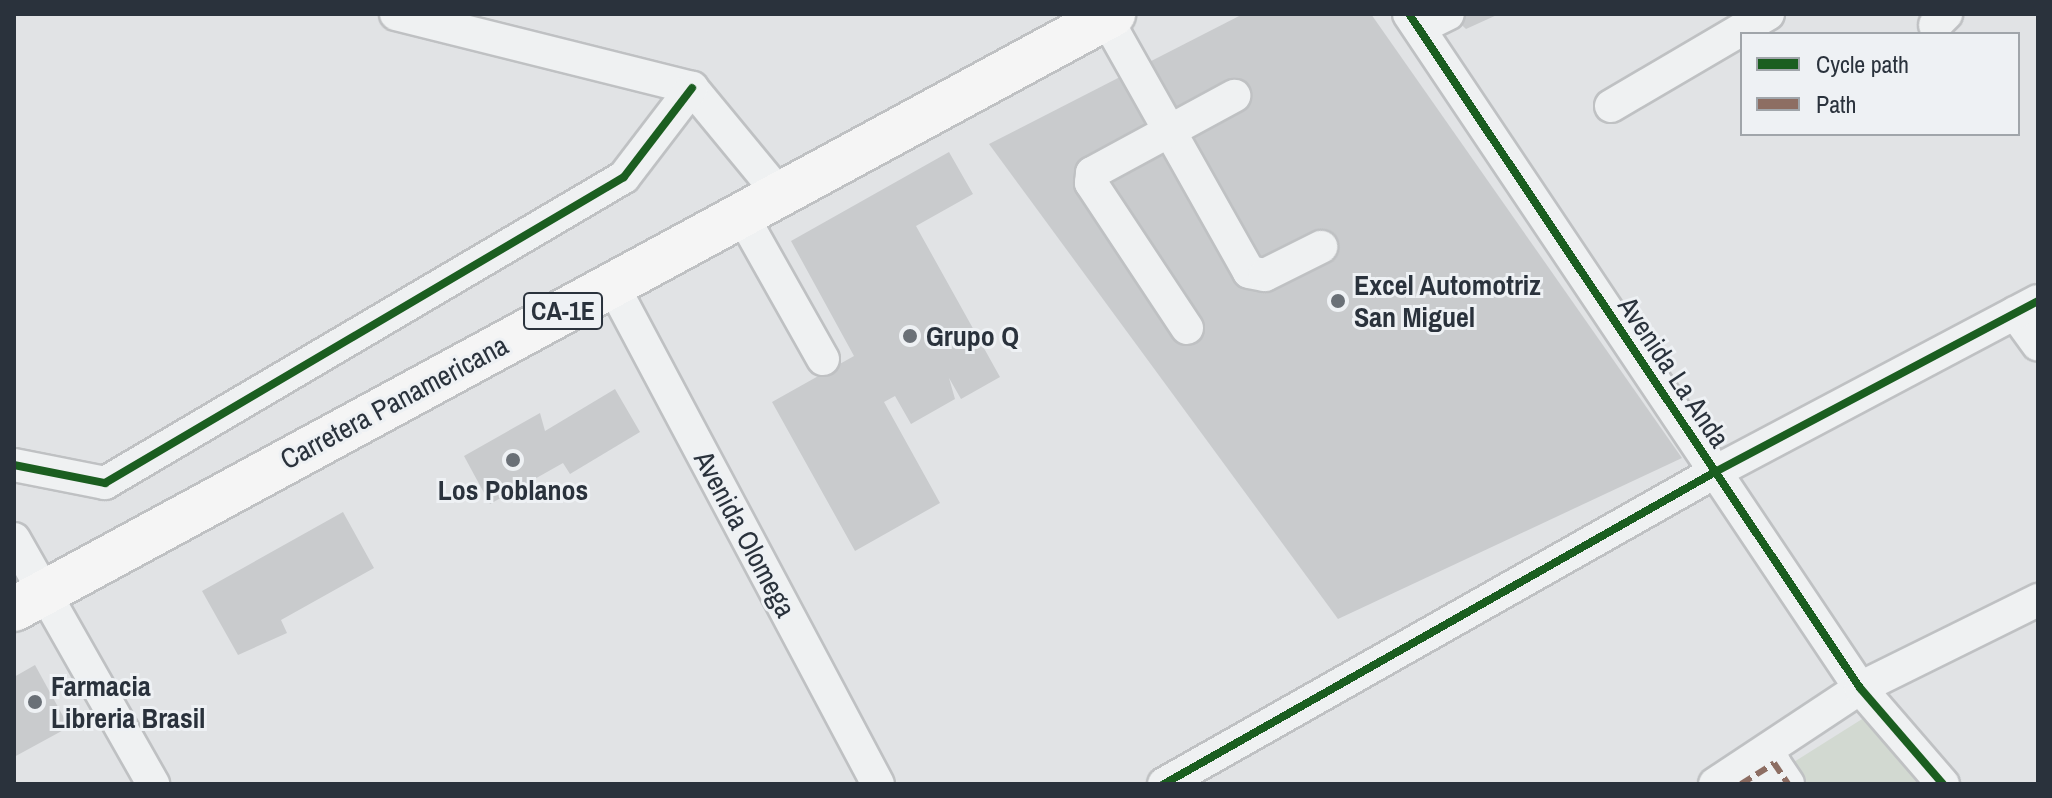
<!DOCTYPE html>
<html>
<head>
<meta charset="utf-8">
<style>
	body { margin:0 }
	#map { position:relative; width:2052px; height:798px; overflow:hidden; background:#e1e3e5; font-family:"Archivo Narrow",sans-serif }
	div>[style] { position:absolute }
	.green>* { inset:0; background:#d2d9d1 }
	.building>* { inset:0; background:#c9cbcd }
	.roads { filter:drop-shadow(2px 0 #bfc1c3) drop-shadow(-2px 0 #bfc1c3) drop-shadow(0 2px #bfc1c3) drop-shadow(0 -2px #bfc1c3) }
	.minor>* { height:32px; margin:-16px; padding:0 16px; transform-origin:16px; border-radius:16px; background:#eff1f2 }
	.highway>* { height:44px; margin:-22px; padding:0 22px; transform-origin:22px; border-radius:22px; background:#f5f5f5 }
	.quiet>* { height:6px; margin-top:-3px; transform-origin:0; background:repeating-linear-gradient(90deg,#8d6e63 0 12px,transparent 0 18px) }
	.cycleway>* { height:8px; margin:-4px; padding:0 4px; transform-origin:4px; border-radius:4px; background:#1b5e20 }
	.dots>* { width:22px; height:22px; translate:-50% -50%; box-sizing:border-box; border:4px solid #eef1f4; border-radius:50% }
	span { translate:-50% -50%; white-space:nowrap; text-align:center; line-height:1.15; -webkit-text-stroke:6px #eef1f4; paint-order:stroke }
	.shield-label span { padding:2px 6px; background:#eef1f4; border:2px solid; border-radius:6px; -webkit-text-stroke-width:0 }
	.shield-label { font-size:26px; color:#2a323c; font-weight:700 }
	.poi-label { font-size:28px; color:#2a323c; font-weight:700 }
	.left { translate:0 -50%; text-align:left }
	.street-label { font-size:28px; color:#2a323c }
	.frame { position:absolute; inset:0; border:16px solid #2a323c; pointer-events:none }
	.legend { position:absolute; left:1740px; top:32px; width:280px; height:104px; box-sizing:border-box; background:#eef1f4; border:2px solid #a0a5aa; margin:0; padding:10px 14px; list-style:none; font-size:24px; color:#2a323c }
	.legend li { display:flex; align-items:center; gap:16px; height:40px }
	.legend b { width:40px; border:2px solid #a0a5aa }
</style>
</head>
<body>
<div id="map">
	<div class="green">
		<i style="clip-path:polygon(1878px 709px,1933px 784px,1759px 784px)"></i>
	</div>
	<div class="building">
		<i style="clip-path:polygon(1243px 14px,1371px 14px,1682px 458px,1338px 619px,989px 144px)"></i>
		<i style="clip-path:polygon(1450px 14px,1499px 14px,1466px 29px)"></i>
		<i style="clip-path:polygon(949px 152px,973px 194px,916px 226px,1000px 377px,961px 399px,949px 378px,955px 399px,911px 424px,895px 396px,884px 402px,940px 503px,855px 551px,772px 402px,854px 356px,791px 241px)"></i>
		<i style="clip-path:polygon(615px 389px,640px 432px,570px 474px,563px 463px,490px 504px,464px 456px,540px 413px,545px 431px)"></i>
		<i style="clip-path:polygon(343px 512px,374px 568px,281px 620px,287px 633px,238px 655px,202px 591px)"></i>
		<i style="clip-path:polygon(35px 665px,69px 727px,14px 757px,14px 677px)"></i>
	</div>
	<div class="roads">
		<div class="minor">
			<i style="left:396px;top:14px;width:305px;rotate:14deg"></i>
			<i style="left:692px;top:88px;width:141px;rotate:50.5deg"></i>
			<i style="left:1409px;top:14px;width:811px;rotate:56.21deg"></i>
			<i style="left:1860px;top:688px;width:127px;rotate:49.2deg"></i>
			<i style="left:1106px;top:18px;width:291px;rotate:60.6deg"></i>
			<i style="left:1249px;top:272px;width:16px;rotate:11deg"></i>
			<i style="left:1265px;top:275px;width:63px;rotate:-26.6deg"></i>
			<i style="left:1935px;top:25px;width:16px;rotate:-45deg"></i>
			<i style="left:1419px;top:28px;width:32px;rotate:-26deg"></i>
			<i style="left:1611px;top:106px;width:182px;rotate:-30.4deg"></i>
			<i style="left:743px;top:217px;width:163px;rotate:60.6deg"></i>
			<i style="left:612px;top:284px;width:566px;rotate:61.99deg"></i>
			<i style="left:2015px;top:313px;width:39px;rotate:54deg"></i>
			<i style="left:1187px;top:328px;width:174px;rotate:-123.5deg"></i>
			<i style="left:1091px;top:183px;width:10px;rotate:-84deg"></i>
			<i style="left:1092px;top:173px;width:162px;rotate:-28.5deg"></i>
			<i style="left:14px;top:465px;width:93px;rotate:11.2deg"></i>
			<i style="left:105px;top:483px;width:602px;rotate:-30.52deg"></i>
			<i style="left:624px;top:177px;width:112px;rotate:-52.6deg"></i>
			<i style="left:14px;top:539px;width:282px;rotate:60.4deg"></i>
			<i style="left:1744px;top:782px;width:36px;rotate:-32deg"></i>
			<i style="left:1774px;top:763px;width:25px;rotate:56deg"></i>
			<i style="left:1164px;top:784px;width:633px;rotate:-29.52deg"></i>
			<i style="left:1715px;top:472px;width:365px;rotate:-27.9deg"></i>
			<i style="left:1715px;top:784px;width:174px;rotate:-33.5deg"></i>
			<i style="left:1860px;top:688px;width:199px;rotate:-26.3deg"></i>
		</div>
		<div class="highway">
			<i style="left:14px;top:609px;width:1250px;rotate:-28.43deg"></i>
		</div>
	</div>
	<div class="quiet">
		<i style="left:1741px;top:784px;width:39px;rotate:-32deg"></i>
		<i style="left:1774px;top:763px;width:25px;rotate:56deg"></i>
	</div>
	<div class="cycleway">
		<i style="left:1409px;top:14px;width:811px;rotate:56.21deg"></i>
		<i style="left:1860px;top:688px;width:127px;rotate:49.2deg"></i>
		<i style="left:14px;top:465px;width:93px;rotate:11.2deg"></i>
		<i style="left:105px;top:483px;width:602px;rotate:-30.52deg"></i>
		<i style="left:624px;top:177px;width:112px;rotate:-52.6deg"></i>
		<i style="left:1164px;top:784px;width:633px;rotate:-29.52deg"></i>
		<i style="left:1715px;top:472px;width:365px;rotate:-27.9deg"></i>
	</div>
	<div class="dots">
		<i style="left:1338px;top:301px;background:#6a7077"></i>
		<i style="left:910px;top:336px;background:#6a7077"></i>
		<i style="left:513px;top:460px;background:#6a7077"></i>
		<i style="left:35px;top:702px;background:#6a7077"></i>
	</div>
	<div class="shield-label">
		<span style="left:563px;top:311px">CA-1E</span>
	</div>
	<div class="poi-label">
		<span class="left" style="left:1354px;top:301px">Excel Automotriz<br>San Miguel</span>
		<span class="left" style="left:926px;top:336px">Grupo Q</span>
		<span style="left:513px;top:490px">Los Poblanos</span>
		<span class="left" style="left:51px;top:702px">Farmacia<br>Libreria Brasil</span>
	</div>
	<div class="street-label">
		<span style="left:1674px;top:372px;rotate:56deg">Avenida La Anda</span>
		<span style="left:394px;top:402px;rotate:-28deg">Carretera Panamericana</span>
		<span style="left:745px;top:534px;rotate:62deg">Avenida Olomega</span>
	</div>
	<div class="frame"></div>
	<ul class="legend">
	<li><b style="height:10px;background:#1b5e20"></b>Cycle path</li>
	<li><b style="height:10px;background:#8d6e63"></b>Path</li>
	</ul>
</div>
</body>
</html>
